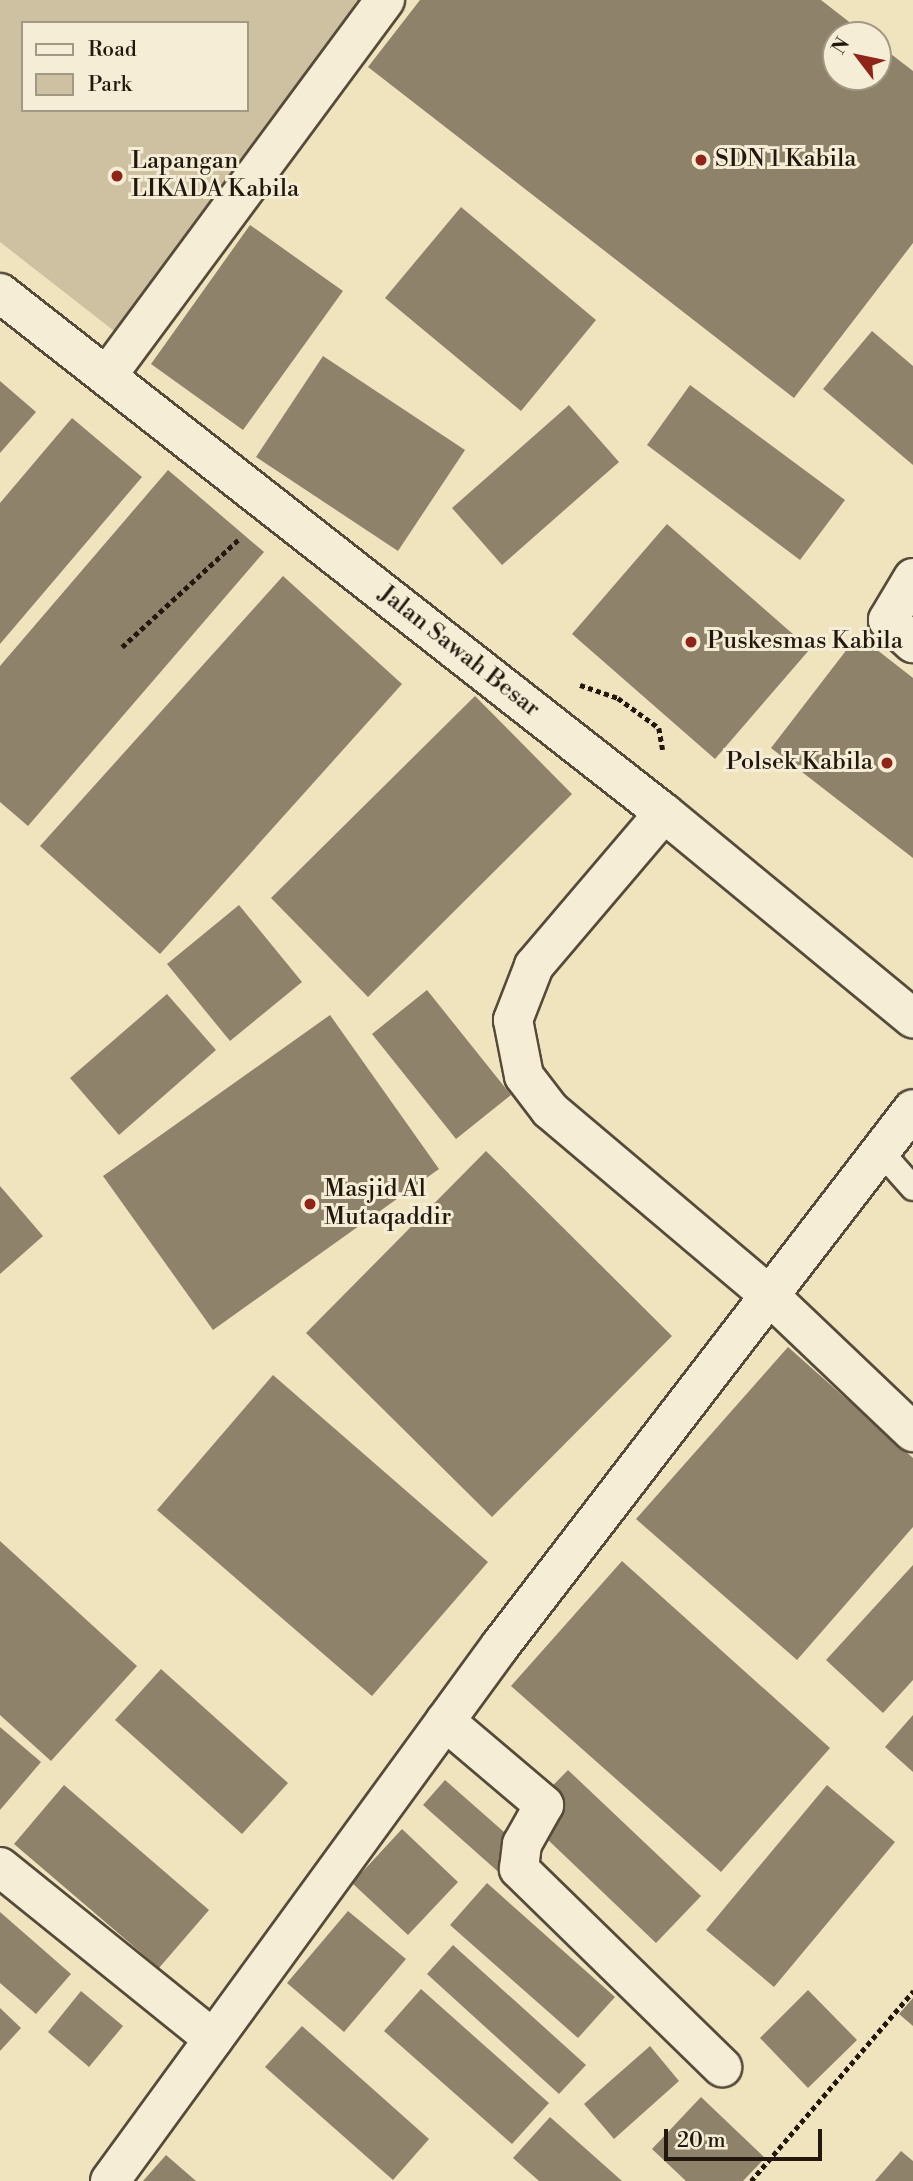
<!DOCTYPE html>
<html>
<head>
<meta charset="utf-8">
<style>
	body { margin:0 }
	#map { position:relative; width:913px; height:2181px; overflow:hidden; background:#f0e4bf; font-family:"Libre Bodoni",serif }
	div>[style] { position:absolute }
	.green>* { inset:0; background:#cdc1a1 }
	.building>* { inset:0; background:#8e826a }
	.path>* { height:4.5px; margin-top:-2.25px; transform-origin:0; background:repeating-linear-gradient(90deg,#23180e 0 5px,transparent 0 8.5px) }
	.roads { filter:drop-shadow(2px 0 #564b3a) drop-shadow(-2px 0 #564b3a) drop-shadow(0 2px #564b3a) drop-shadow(0 -2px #564b3a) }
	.service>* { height:24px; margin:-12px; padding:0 12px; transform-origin:12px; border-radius:12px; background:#f5edd5 }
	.minor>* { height:38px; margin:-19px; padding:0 19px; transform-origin:19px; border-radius:19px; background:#f5edd5 }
	.secondary>* { height:38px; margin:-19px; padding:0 19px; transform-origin:19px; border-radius:19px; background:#f5edd5 }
	.dots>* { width:19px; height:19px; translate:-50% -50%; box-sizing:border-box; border:4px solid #f5edd5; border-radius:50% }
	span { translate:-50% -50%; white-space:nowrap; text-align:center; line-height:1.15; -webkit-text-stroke:6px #f5edd5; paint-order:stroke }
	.poi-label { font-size:24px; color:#23180e }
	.left { translate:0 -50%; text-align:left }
	.right { translate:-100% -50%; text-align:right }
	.street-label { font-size:24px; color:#23180e }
	.legend { position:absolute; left:21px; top:21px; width:228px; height:91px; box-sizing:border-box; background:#f5edd5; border:2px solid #a19885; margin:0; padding:9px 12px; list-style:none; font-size:21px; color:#23180e }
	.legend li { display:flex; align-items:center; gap:14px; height:35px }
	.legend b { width:35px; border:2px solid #a19885 }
	.north { position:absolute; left:822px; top:21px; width:70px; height:70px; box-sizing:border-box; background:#f5edd5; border:2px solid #a19885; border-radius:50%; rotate:302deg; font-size:19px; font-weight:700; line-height:28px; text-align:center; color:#23180e }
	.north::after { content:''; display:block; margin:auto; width:24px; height:32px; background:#8f2418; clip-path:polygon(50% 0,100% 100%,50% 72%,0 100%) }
	.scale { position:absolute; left:664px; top:2129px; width:158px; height:32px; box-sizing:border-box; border:4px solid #23180e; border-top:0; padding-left:9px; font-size:21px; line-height:24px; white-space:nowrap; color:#23180e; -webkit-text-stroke:5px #f5edd5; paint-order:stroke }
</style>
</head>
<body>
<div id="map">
	<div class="green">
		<i style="clip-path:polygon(evenodd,0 0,363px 0,118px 334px,0 242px,0 0,23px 23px,247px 23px,247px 110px,23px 110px,23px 23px)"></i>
	</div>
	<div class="building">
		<i style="clip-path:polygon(420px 0,821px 0,866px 35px,836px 35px,836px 77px,878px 77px,878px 44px,913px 71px,913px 243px,794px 398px,368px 67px)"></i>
		<i style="clip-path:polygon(461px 207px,596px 320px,521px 411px,385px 298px)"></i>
		<i style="clip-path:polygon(250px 225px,343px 291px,243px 430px,151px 364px)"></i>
		<i style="clip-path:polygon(872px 331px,913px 366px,913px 465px,823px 389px)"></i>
		<i style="clip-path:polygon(323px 356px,465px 450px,398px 551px,256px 457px)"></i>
		<i style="clip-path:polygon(0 381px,36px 412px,0 453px)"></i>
		<i style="clip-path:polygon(690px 385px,845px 500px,800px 560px,647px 445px)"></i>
		<i style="clip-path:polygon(569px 405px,619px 462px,502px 565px,452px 508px)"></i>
		<i style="clip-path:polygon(72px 418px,142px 477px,0 644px,0 503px)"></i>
		<i style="clip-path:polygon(168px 470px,264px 552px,28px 826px,0 802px,0 666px)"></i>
		<i style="clip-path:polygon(667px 524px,810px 649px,715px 759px,572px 634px)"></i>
		<i style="clip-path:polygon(283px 576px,402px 684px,160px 954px,40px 846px)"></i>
		<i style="clip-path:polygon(858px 635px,913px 678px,913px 858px,771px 748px)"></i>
		<i style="clip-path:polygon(475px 696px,572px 794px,368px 997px,271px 898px)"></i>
		<i style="clip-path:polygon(239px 905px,302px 982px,230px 1041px,167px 964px)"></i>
		<i style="clip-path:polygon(427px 990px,511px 1095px,456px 1139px,372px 1034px)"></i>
		<i style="clip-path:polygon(167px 994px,216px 1050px,119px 1135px,70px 1078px)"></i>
		<i style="clip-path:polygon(330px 1015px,439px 1169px,213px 1330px,103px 1176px)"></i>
		<i style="clip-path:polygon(486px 1151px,672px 1336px,492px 1517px,306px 1333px)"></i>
		<i style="clip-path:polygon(0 1186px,43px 1236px,0 1274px)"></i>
		<i style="clip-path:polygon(788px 1347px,913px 1458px,913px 1527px,797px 1660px,636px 1519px)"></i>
		<i style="clip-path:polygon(273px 1375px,488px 1562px,372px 1696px,157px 1510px)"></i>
		<i style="clip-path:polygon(0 1541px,137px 1666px,51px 1761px,0 1715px)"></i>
		<i style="clip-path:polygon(622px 1561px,830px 1748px,721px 1872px,511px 1686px)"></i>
		<i style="clip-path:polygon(913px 1565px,913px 1680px,883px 1713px,826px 1660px)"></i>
		<i style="clip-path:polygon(161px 1669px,288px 1783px,242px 1834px,115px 1720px)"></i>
		<i style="clip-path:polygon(913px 1715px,913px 1772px,885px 1747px)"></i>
		<i style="clip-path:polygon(0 1727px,41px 1762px,0 1810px)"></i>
		<i style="clip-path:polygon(568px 1770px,701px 1896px,656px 1943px,523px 1816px)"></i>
		<i style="clip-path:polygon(445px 1780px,588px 1906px,565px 1931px,423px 1805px)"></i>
		<i style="clip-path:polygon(64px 1785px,209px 1910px,159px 1968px,14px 1844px)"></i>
		<i style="clip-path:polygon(827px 1785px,895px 1842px,774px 1987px,706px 1930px)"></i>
		<i style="clip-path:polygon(402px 1829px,458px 1882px,408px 1935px,352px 1883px)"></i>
		<i style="clip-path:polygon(487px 1883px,615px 1997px,578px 2038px,450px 1925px)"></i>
		<i style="clip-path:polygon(348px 1911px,406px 1959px,344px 2032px,287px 1983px)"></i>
		<i style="clip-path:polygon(0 1912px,71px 1974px,36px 2014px,0 1983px)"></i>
		<i style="clip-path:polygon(453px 1945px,586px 2065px,559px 2094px,427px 1974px)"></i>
		<i style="clip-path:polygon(421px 1989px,549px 2103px,512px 2144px,384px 2031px)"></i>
		<i style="clip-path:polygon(808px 1990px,857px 2040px,808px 2088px,760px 2038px)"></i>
		<i style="clip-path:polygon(81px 1991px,123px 2026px,89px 2067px,48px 2032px)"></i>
		<i style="clip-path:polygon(913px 1998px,913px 2026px,899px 2014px)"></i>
		<i style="clip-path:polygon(0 2008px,21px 2028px,0 2051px)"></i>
		<i style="clip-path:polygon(302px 2026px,429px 2139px,393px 2180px,265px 2067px)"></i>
		<i style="clip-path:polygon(650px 2046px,679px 2081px,614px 2139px,584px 2104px)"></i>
		<i style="clip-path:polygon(701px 2097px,765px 2158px,743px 2181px,686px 2181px,652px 2149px)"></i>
		<i style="clip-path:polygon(550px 2117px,622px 2181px,539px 2181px,513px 2158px)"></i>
		<i style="clip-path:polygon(901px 2151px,913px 2161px,913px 2181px,875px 2181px)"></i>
		<i style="clip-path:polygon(166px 2155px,196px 2181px,143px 2181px)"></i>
	</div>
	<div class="path">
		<i style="left:122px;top:647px;width:158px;rotate:-42.7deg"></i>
		<i style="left:580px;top:685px;width:40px;rotate:18.9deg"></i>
		<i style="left:618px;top:698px;width:51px;rotate:36.2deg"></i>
		<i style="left:659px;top:728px;width:22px;rotate:80deg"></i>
		<i style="left:751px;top:2181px;width:250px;rotate:-49.5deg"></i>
	</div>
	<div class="roads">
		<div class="service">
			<i style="left:881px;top:1152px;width:48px;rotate:48.4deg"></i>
		</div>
		<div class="minor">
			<i style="left:109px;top:373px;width:464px;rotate:-53.5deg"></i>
			<i style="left:913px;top:578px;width:49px;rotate:120.8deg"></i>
			<i style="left:888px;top:620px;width:34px;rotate:43deg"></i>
			<i style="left:664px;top:813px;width:201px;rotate:130.4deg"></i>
			<i style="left:534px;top:966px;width:58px;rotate:111.3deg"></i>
			<i style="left:513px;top:1020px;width:57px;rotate:78.9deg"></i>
			<i style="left:524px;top:1076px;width:43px;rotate:52.6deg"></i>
			<i style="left:550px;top:1110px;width:289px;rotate:40.2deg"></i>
			<i style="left:771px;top:1297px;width:196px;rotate:43.6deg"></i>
			<i style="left:445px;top:1721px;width:130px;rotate:40.3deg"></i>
			<i style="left:544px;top:1805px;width:45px;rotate:119.4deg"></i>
			<i style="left:522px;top:1844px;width:25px;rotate:97deg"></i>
			<i style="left:519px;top:1869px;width:284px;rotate:44.3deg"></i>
			<i style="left:0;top:1867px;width:274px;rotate:38.9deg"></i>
		</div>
		<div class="secondary">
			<i style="left:0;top:293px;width:843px;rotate:38.07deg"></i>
			<i style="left:664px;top:813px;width:323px;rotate:39.5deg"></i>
			<i style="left:110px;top:2181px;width:662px;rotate:-53.91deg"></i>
			<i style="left:500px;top:1646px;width:677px;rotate:-52.44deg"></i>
		</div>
	</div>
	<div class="dots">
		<i style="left:701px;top:160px;background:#8f2418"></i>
		<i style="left:117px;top:176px;background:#8f2418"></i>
		<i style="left:691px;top:642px;background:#8f2418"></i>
		<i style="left:887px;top:763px;background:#8f2418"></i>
		<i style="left:310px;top:1204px;background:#8f2418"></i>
	</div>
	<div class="poi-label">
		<span class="left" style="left:715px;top:160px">SDN 1 Kabila</span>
		<span class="left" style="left:131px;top:176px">Lapangan<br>LIKADA Kabila</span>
		<span class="left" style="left:707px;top:642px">Puskesmas Kabila</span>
		<span class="right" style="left:873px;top:763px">Polsek Kabila</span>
		<span class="left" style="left:324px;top:1204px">Masjid Al<br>Mutaqaddir</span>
	</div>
	<div class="street-label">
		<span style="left:459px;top:652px;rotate:38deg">Jalan Sawah Besar</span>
	</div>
	<ul class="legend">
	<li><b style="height:9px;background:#f5edd5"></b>Road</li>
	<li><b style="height:19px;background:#cdc1a1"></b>Park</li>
	</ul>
	<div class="north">N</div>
	<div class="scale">20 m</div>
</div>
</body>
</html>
